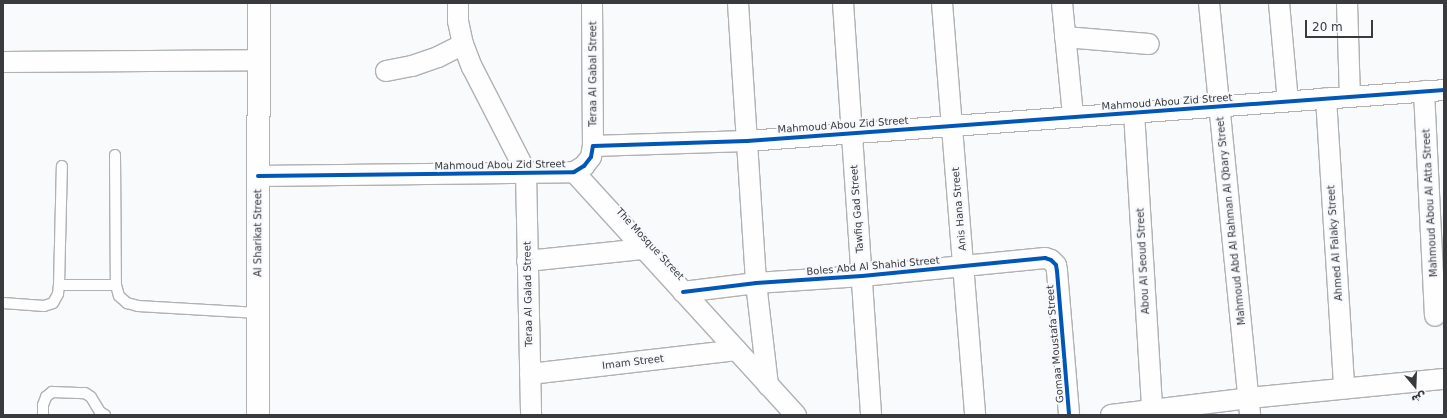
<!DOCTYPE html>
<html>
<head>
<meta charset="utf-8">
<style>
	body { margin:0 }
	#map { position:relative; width:1447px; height:418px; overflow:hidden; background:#f8fafc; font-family:"DejaVu Sans","Noto Sans Arabic",sans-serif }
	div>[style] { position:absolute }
	.roads { filter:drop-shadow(1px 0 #afb1b3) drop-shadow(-1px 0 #afb1b3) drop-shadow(0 1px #afb1b3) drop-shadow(0 -1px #afb1b3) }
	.lane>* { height:10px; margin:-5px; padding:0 5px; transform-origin:5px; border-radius:5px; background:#fefeff }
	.street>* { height:20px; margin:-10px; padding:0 10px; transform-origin:10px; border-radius:10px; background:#fefeff }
	.secondary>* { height:22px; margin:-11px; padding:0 11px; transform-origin:11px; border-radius:11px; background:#fefeff }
	.cycleway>* { height:4px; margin:-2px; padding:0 2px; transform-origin:2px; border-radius:2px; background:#0057b8 }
	span { translate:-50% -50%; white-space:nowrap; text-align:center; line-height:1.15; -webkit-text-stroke:4px #f7f9fd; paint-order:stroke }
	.street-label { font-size:10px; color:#383a3e }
	.frame { position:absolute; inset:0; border:4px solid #383a3e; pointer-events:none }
	.north { position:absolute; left:1395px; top:366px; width:40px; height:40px; -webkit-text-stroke:3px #f7f9fd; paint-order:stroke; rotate:161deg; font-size:11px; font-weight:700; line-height:16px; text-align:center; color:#383a3e }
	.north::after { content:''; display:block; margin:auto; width:14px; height:18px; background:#383a3e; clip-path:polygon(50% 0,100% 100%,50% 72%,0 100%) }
	.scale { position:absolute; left:1305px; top:20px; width:68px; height:18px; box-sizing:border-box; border:2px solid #383a3e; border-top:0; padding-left:5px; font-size:12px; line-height:14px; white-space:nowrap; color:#383a3e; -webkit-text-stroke:3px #f7f9fd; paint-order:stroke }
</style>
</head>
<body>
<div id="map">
	<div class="roads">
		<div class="lane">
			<i style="left:115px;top:155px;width:130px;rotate:89.6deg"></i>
			<i style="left:116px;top:285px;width:11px;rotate:75deg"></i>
			<i style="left:119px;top:296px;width:11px;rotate:41deg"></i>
			<i style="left:127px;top:303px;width:11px;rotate:15deg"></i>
			<i style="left:138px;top:306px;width:120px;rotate:3.3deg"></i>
			<i style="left:59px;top:285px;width:57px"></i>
			<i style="left:3px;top:303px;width:41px;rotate:4.2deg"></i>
			<i style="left:44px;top:306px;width:9px;rotate:-18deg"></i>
			<i style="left:53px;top:303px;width:10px;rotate:-61deg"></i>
			<i style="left:58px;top:294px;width:9px;rotate:-84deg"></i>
			<i style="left:59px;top:285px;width:119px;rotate:-88.6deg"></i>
			<i style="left:43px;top:415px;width:10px;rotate:-90deg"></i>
			<i style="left:43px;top:405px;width:9px;rotate:-69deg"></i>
			<i style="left:46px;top:397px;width:8px;rotate:-40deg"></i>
			<i style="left:52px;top:392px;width:33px;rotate:2deg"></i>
			<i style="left:85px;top:393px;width:7px;rotate:34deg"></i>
			<i style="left:91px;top:397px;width:17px;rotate:59deg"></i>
			<i style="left:100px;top:412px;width:6px;rotate:31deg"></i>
		</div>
		<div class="street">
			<i style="left:458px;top:3px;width:18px;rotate:90deg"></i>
			<i style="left:458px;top:21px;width:24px;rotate:78deg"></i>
			<i style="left:463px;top:44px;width:25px;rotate:69deg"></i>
			<i style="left:472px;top:67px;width:118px;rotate:62.8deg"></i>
			<i style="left:526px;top:172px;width:243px;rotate:88.8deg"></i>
			<i style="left:592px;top:3px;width:143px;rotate:89.6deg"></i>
			<i style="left:738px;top:3px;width:281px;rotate:86.3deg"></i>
			<i style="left:756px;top:283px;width:103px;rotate:83.3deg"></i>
			<i style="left:843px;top:3px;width:413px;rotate:86.1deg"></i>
			<i style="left:942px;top:3px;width:413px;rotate:85.4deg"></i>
			<i style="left:1062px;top:3px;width:114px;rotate:84.4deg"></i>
			<i style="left:1209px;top:3px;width:414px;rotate:84.3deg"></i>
			<i style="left:1279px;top:3px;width:98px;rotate:84.8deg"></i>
			<i style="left:1347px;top:3px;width:93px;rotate:88.2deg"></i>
			<i style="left:1065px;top:37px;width:84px;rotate:4.8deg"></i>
			<i style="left:3px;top:62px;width:255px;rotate:-0.4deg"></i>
			<i style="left:386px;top:71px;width:26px;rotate:-11deg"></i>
			<i style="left:412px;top:66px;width:28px;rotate:-19deg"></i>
			<i style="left:438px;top:57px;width:28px;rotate:-27deg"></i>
			<i style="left:1424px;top:91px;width:225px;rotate:87.2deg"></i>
			<i style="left:1326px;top:98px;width:291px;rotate:86.4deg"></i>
			<i style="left:1134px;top:112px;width:299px;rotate:86.5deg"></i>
			<i style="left:574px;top:172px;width:329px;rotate:47.6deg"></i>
			<i style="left:258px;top:176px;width:316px;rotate:-0.7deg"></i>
			<i style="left:574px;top:172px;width:12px;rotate:-31deg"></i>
			<i style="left:584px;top:166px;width:11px;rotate:-52deg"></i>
			<i style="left:591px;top:157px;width:11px;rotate:-80deg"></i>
			<i style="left:593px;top:146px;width:154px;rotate:-1.9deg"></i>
			<i style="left:747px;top:141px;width:699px;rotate:-4.18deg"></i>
			<i style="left:527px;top:261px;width:118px;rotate:-5.9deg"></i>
			<i style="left:683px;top:292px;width:74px;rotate:-7deg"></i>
			<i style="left:756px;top:283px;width:106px;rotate:-3.8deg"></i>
			<i style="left:862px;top:276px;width:184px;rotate:-5.6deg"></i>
			<i style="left:1045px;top:258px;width:6px;rotate:18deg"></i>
			<i style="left:1051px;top:260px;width:7px;rotate:45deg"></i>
			<i style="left:1056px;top:265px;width:6px;rotate:81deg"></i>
			<i style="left:1057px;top:271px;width:144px;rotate:85.2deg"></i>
			<i style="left:530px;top:374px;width:208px;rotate:-6.6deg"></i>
			<i style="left:1111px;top:415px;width:139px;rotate:-7deg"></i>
			<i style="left:1249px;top:398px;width:196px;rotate:-5.6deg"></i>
		</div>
		<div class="secondary">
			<i style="left:258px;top:415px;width:412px;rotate:-89.9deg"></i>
		</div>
	</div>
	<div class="cycleway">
		<i style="left:258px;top:176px;width:316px;rotate:-0.7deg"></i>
		<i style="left:574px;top:172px;width:12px;rotate:-31deg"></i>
		<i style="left:584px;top:166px;width:11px;rotate:-52deg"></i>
		<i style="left:591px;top:157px;width:11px;rotate:-80deg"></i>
		<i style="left:593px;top:146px;width:154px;rotate:-1.9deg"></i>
		<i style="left:747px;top:141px;width:699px;rotate:-4.18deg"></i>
		<i style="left:683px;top:292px;width:74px;rotate:-7deg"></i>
		<i style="left:756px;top:283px;width:106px;rotate:-3.8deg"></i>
		<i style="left:862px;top:276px;width:184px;rotate:-5.6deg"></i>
		<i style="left:1045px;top:258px;width:6px;rotate:18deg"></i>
		<i style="left:1051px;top:260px;width:7px;rotate:45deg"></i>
		<i style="left:1056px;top:265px;width:6px;rotate:81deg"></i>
		<i style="left:1057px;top:271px;width:144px;rotate:85.2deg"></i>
	</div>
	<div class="street-label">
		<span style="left:593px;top:74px;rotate:-90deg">Teraa Al Gabal Street</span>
		<span style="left:1167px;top:102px;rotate:-4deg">Mahmoud Abou Zid Street</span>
		<span style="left:843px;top:125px;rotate:-4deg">Mahmoud Abou Zid Street</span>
		<span style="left:500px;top:165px;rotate:-1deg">Mahmoud Abou Zid Street</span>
		<span style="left:1430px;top:203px;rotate:-93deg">Mahmoud Abou Al Atta Street</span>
		<span style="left:857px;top:209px;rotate:-94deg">Tawfiq Gad Street</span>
		<span style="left:959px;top:209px;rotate:-95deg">Anis Hana Street</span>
		<span style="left:1231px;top:221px;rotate:-96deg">Mahmoud Abd Al Rahman Al Qbary Street</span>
		<span style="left:258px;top:233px;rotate:-90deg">Al Sharikat Street</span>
		<span style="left:1335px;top:243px;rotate:-94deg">Ahmed Al Falaky Street</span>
		<span style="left:650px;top:244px;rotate:47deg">The Mosque Street</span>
		<span style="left:1143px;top:261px;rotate:-93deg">Abou Al Seoud Street</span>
		<span style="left:873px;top:266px;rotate:-5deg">Boles Abd Al Shahid Street</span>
		<span style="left:528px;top:294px;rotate:-91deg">Teraa Al Galad Street</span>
		<span style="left:1055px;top:344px;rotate:-95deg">Gomaa Moustafa Street</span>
		<span style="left:633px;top:362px;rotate:-7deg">Imam Street</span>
	</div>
	<div class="frame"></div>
	<div class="north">ش</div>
	<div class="scale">20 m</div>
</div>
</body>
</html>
